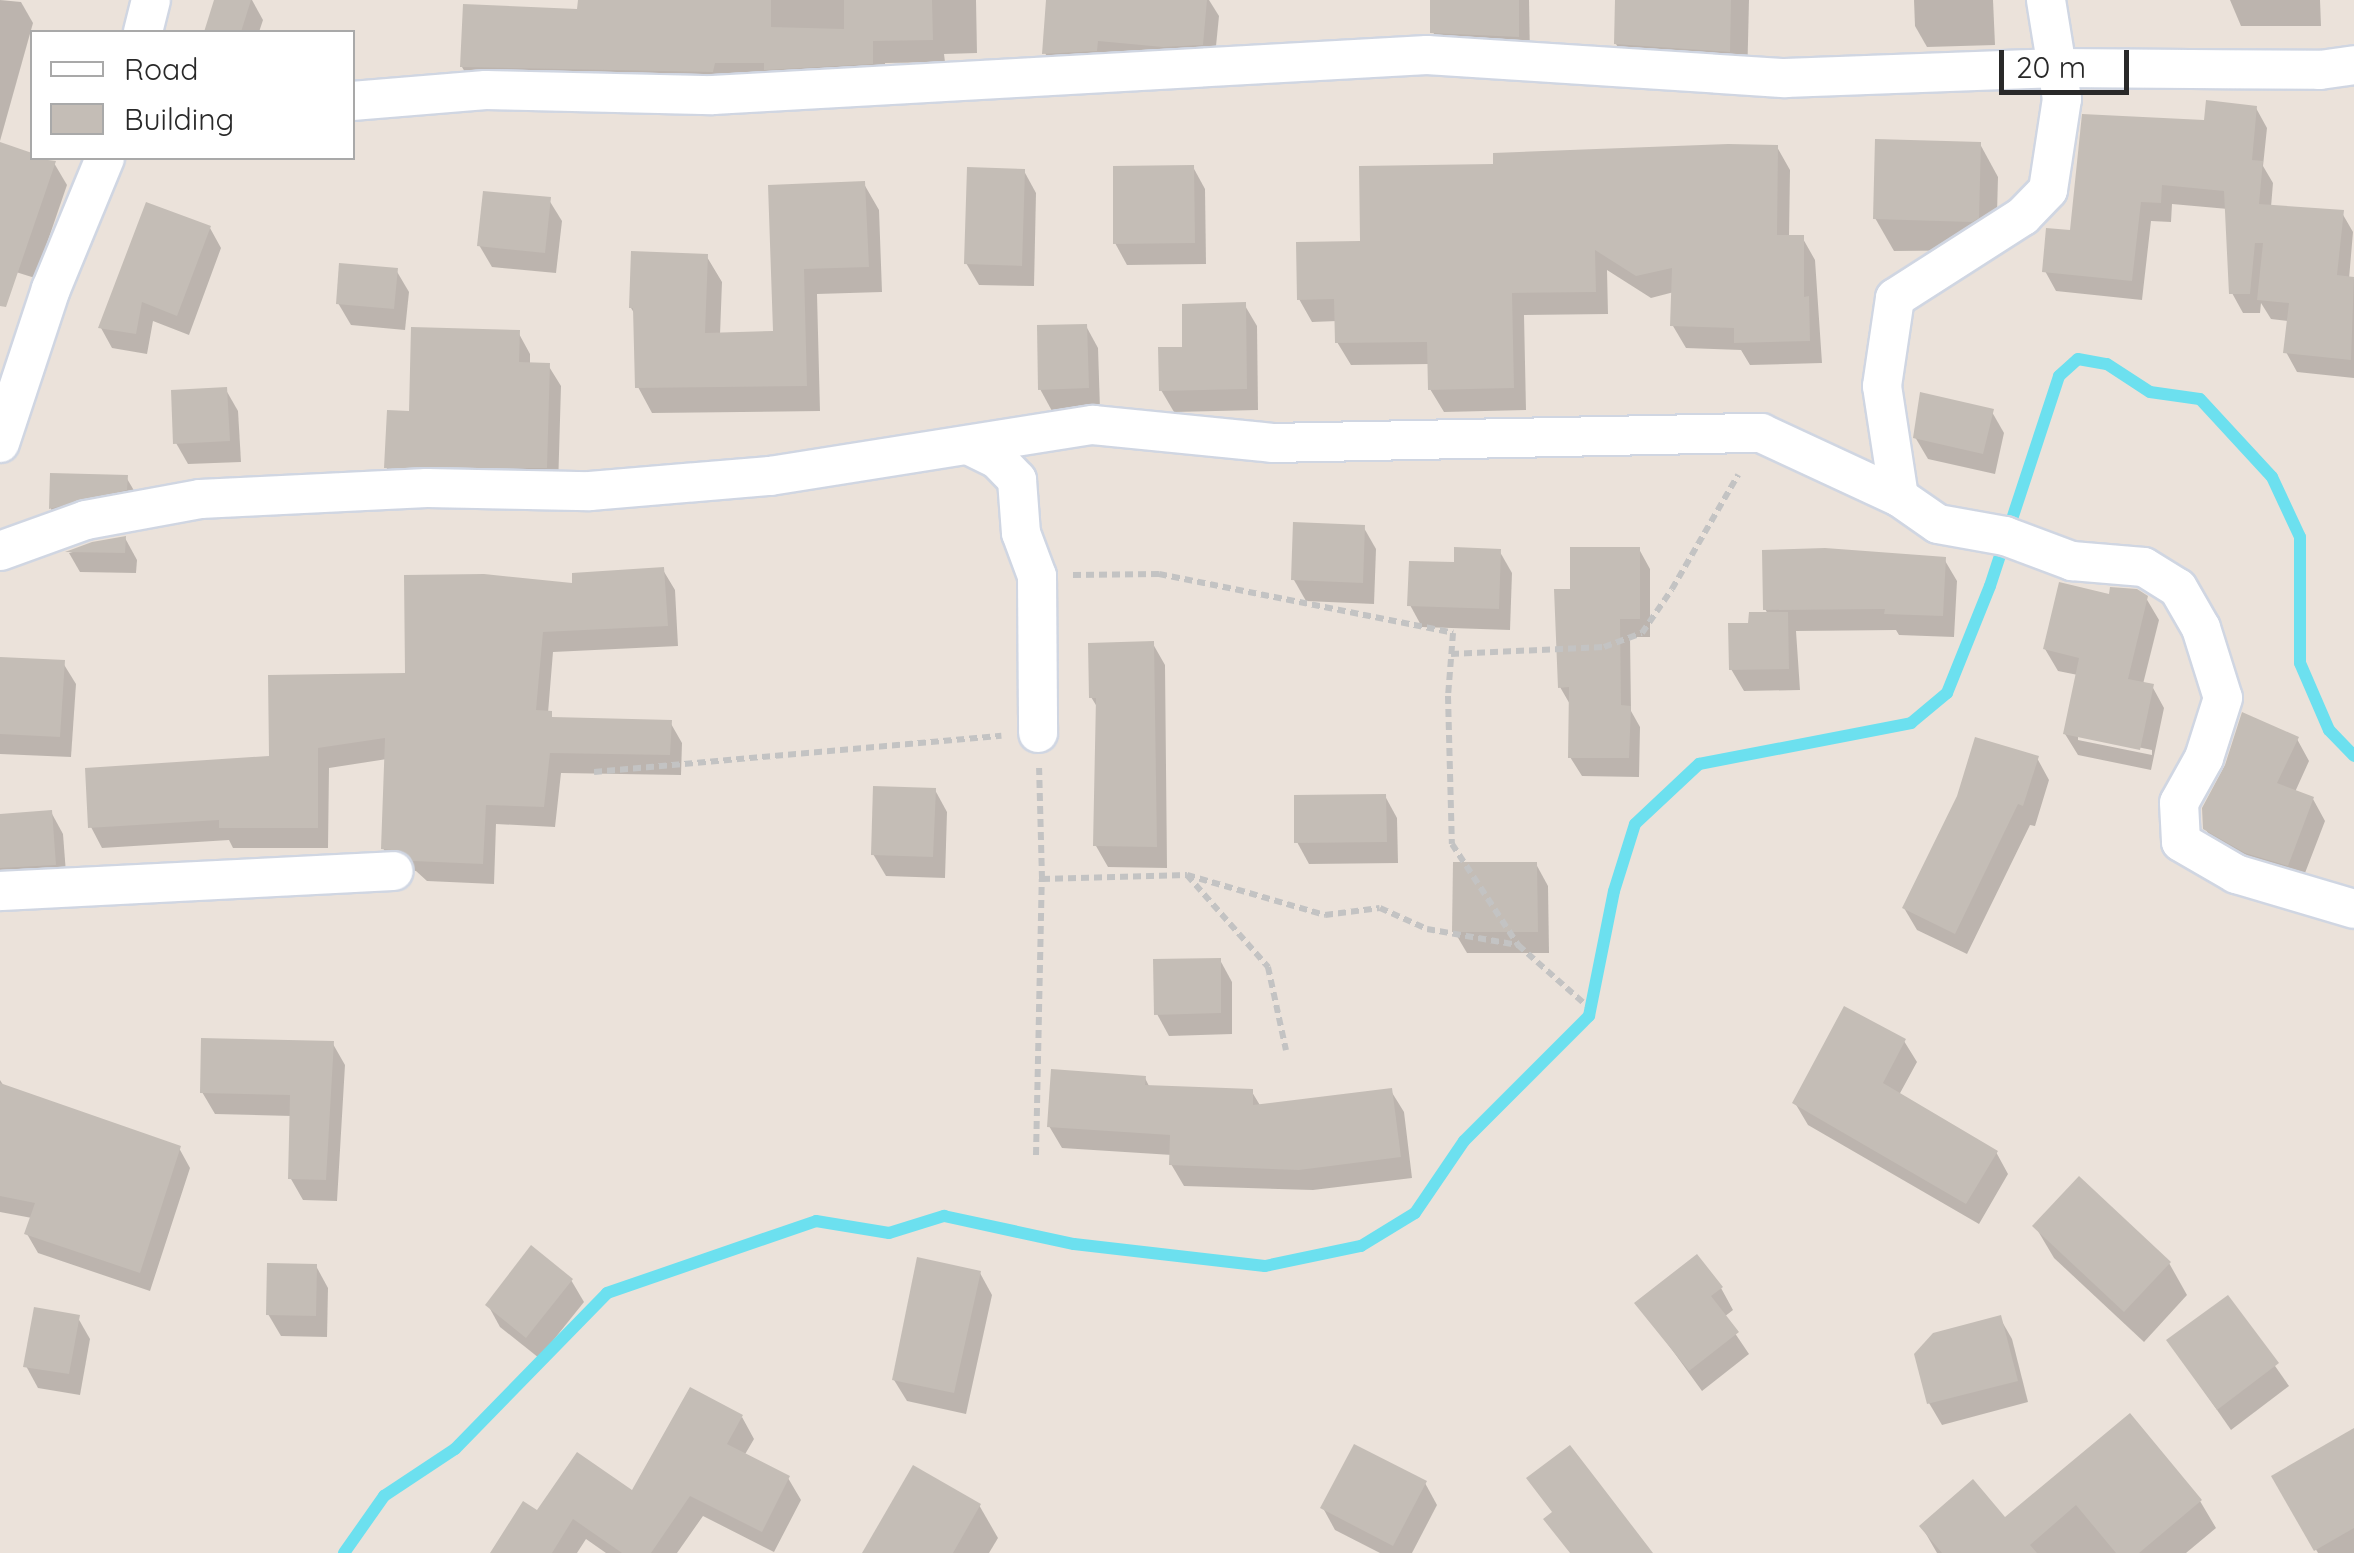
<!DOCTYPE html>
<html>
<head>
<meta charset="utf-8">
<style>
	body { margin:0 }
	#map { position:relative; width:2354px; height:1553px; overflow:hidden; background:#ebe2da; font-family:Quicksand,sans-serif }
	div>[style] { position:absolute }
	.shadow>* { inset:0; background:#0003 }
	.stream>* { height:12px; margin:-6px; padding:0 6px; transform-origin:6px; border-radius:6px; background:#6ce0ef }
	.building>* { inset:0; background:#c4bdb6 }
	.path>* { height:6px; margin-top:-3px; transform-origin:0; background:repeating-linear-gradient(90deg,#c3c3c3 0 8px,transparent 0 13px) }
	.roads { filter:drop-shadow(2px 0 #d0d6e2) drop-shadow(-2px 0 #d0d6e2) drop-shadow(0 2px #d0d6e2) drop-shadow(0 -2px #d0d6e2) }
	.street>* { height:38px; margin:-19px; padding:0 19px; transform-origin:19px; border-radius:19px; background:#fff }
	span { translate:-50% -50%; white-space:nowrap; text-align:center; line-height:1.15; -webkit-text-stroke:8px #fff; paint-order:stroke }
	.legend { position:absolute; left:30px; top:30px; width:325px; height:130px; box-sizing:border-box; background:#fff; border:2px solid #a9a9a9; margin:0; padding:12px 18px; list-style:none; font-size:30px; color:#292929 }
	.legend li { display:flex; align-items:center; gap:20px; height:50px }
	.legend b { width:50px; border:2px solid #a9a9a9 }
	.scale { position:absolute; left:1999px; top:50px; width:130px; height:45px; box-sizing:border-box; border:5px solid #292929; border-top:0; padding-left:12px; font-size:30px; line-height:35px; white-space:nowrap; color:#292929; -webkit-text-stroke:8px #fff; paint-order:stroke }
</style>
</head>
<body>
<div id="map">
	<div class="shadow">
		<i style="clip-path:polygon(0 0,21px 2px,33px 23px,0 141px)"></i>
		<i style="clip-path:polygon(216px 0,252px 0,263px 20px,259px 32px,207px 32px)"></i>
		<i style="clip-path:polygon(581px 0,976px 0,977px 53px,944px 54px,945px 62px,885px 63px,884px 86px,475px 89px,462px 67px,579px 12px)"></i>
		<i style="clip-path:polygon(1048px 0,1209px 0,1219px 16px,1214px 66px,1057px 75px,1045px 53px)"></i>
		<i style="clip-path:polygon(1433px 0,1529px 0,1530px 58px,1445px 54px,1433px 32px)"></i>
		<i style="clip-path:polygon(1617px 0,1749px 0,1747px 83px,1635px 76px,1616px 44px)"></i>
		<i style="clip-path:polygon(1914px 0,1993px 0,1995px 45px,1927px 47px,1915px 26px)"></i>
		<i style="clip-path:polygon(2230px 0,2320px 0,2321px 26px,2241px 26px)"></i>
		<i style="clip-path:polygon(2256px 108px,2267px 128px,2263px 166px,2273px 183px,2271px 207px,2342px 213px,2353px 232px,2349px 279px,2354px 279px,2354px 378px,2297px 372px,2286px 352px,2289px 321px,2271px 319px,2261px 303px,2260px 313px,2243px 313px,2232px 293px,2228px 209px,2172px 204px,2171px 222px,2151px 221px,2142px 300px,2056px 291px,2045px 271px,2072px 233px,2206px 123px)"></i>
		<i style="clip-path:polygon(1980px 144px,1998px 177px,1996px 250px,1894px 251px,1875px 218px)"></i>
		<i style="clip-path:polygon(0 145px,54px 163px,67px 185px,35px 278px,0 267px)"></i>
		<i style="clip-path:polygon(1777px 147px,1790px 170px,1789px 237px,1802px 237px,1815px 260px,1822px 363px,1750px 365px,1741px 350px,1686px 348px,1673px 326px,1674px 292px,1651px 298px,1607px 270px,1608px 314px,1524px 315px,1526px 410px,1444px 412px,1430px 389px,1430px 364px,1351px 365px,1337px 342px,1337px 321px,1312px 322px,1299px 299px,1363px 243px,1518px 166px)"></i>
		<i style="clip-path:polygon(1193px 167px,1205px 189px,1206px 264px,1127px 265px,1115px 243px)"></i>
		<i style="clip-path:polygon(1024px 171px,1036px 193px,1034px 286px,979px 285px,966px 263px)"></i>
		<i style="clip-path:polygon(864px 184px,879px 210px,882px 292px,817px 294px,820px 411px,652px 413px,638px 387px,636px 316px,631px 308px,707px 257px,722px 282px,720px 335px,776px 333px,771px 188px)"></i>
		<i style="clip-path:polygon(549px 200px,562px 221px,556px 273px,492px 267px,479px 245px)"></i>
		<i style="clip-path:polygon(210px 228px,221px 248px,189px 335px,153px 321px,147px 354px,112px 348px,101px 328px)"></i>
		<i style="clip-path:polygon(396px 270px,409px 292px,405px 330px,351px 325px,338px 303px)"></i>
		<i style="clip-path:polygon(1244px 304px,1257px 326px,1258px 410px,1174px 412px,1161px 390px,1184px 349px)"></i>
		<i style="clip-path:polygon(1086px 326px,1098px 348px,1100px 409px,1052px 411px,1040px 389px)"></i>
		<i style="clip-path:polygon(518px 332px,530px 354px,530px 365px,548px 365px,561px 386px,558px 488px,399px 488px,386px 467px,411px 413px)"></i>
		<i style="clip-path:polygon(226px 390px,238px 411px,241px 462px,188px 464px,176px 443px)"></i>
		<i style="clip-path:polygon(1992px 412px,2004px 433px,1995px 474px,1928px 459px,1915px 437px)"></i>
		<i style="clip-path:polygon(53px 475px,126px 477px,139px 499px,64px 530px,51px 509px)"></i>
		<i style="clip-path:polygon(1364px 528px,1376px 549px,1374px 604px,1306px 601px,1294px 580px)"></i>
		<i style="clip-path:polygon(125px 538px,137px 560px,136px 573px,80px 572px,69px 553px)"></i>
		<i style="clip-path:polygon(1639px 549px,1650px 569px,1650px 637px,1630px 637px,1631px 711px,1640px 727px,1639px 777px,1582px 776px,1570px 757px,1571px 706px,1560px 687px,1572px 592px)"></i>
		<i style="clip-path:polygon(1500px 552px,1512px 573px,1510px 630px,1422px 627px,1410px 605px,1456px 565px)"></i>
		<i style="clip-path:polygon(1944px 559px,1957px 581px,1954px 637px,1899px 635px,1896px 630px,1796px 631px,1800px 690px,1744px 691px,1731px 669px,1751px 625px,1768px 614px,1765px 609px)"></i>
		<i style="clip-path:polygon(663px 570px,675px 590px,678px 646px,553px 652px,548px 713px,554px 720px,670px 722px,682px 743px,681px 775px,561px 773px,555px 827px,496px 824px,494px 884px,427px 881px,416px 871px,395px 869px,383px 848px,387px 759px,329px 768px,328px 848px,233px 848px,229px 840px,102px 848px,91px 827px,271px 759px,407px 676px,575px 586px)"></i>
		<i style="clip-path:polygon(evenodd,2110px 597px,2146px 598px,2159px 620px,2143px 684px,2152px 686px,2164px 708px,2151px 770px,2078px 755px,2065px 734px,2078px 675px,2058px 671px,2045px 649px,2110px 597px,2078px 735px,2152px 750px,2152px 755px,2078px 740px,2078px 735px)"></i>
		<i style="clip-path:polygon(1153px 644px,1165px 665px,1167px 868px,1108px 867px,1096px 846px,1099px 710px,1091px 697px)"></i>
		<i style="clip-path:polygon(0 659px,63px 663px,76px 684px,71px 757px,0 754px)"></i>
		<i style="clip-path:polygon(2297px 739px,2309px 761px,2295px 792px,2313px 799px,2325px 821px,2300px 886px,2218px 850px,2205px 828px)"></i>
		<i style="clip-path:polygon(2037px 758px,2049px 780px,2035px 826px,2030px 825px,1967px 954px,1917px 930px,1904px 908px)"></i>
		<i style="clip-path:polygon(935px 790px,947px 812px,945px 878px,886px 876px,873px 854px)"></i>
		<i style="clip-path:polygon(1385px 796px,1397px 818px,1398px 863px,1309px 864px,1297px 842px)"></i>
		<i style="clip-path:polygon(51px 812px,63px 834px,67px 886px,0 891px,0 816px)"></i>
		<i style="clip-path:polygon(1536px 864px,1548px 886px,1549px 953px,1467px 953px,1454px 931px)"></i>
		<i style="clip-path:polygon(1220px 960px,1232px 982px,1232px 1034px,1169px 1036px,1157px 1014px)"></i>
		<i style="clip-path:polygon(1904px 1041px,1917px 1062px,1899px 1095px,1996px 1152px,2008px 1174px,1979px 1224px,1808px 1125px,1795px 1103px)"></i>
		<i style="clip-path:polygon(333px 1044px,345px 1065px,337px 1201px,303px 1200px,291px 1179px,292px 1116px,215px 1114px,202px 1092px)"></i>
		<i style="clip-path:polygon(1145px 1078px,1150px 1088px,1252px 1092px,1261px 1107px,1391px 1091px,1404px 1112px,1412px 1178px,1313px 1190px,1184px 1186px,1171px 1164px,1172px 1155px,1062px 1148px,1049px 1126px)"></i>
		<i style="clip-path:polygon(0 1080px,5px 1088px,179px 1148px,190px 1168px,150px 1291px,38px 1253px,27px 1234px,32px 1218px,0 1212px)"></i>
		<i style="clip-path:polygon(2035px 1226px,2169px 1263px,2187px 1295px,2144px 1342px,2054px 1258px)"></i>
		<i style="clip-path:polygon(316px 1266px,328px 1288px,327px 1337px,281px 1336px,268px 1314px)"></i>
		<i style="clip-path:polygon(980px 1273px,992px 1295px,966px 1414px,907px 1401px,894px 1380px)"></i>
		<i style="clip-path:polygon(571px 1280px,584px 1302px,539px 1358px,500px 1327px,488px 1305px)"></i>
		<i style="clip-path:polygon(1721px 1288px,1733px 1310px,1724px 1317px,1749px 1354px,1702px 1391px,1638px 1303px)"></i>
		<i style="clip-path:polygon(2228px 1299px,2289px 1386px,2231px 1430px,2169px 1341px)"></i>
		<i style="clip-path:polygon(78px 1318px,90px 1339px,80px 1395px,38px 1388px,26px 1366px)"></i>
		<i style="clip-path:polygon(2000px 1318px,2012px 1339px,2028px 1402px,1942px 1425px,1929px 1403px)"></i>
		<i style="clip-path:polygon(2130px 1416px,2200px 1501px,2216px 1528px,2186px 1553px,1937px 1553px,1922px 1527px,2005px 1520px)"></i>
		<i style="clip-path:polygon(742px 1417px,754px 1439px,744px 1456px,788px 1478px,801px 1500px,774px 1552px,703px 1516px,677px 1553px,606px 1553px,586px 1539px,577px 1553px,504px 1553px,538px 1514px,633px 1494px)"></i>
		<i style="clip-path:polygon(2354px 1439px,2354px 1553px,2318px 1553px,2274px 1477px)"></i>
		<i style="clip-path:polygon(1425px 1483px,1437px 1505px,1412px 1553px,1380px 1553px,1335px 1530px,1323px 1508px)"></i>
		<i style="clip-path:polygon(979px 1505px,998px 1538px,989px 1553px,865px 1553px)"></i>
	</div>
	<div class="stream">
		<i style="left:344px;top:1553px;width:70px;rotate:-54.9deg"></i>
		<i style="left:384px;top:1496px;width:85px;rotate:-33.5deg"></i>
		<i style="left:455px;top:1449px;width:218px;rotate:-45.7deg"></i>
		<i style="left:607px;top:1293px;width:221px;rotate:-19deg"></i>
		<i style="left:816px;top:1221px;width:74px;rotate:9.3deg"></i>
		<i style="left:889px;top:1233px;width:58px;rotate:-17.2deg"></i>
		<i style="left:944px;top:1216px;width:133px;rotate:12.2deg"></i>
		<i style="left:1074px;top:1244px;width:192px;rotate:6.6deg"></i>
		<i style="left:1265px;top:1266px;width:98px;rotate:-11.8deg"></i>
		<i style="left:1361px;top:1246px;width:63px;rotate:-31.4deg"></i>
		<i style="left:1415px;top:1213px;width:87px;rotate:-55.8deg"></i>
		<i style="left:1464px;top:1141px;width:177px;rotate:-45deg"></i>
		<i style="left:1589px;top:1016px;width:127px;rotate:-78.7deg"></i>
		<i style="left:1614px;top:891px;width:70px;rotate:-72.6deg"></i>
		<i style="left:1635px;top:824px;width:88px;rotate:-43.2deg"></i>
		<i style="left:1699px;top:764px;width:216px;rotate:-10.9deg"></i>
		<i style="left:1911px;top:723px;width:47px;rotate:-39.8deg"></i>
		<i style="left:1947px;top:693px;width:115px;rotate:-68.1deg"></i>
		<i style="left:1990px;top:586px;width:221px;rotate:-71.8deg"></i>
		<i style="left:2059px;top:376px;width:25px;rotate:-42deg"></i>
		<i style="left:2078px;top:359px;width:29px;rotate:10deg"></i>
		<i style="left:2107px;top:364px;width:51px;rotate:33.1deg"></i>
		<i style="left:2150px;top:392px;width:50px;rotate:8deg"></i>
		<i style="left:2200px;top:399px;width:106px;rotate:47.3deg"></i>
		<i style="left:2272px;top:477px;width:66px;rotate:65deg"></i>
		<i style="left:2300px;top:537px;width:126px;rotate:90deg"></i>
		<i style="left:2300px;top:663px;width:73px;rotate:66.6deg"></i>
		<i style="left:2329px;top:730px;width:36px;rotate:46deg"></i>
	</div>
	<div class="building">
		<i style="clip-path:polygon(214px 0,251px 0,241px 32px,204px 32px)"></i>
		<i style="clip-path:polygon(578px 0,771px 0,771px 27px,844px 29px,844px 0,932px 0,933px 40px,873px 41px,873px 64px,764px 70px,764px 63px,715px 63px,713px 72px,460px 67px,463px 4px,577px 9px)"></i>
		<i style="clip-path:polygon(1046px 0,1207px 0,1203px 45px,1163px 47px,1098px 41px,1097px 51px,1042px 54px)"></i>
		<i style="clip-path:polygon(1430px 0,1519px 0,1519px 37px,1430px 33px)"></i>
		<i style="clip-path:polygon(1615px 0,1731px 0,1730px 52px,1614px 44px)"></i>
		<i style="clip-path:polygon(2206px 100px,2257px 106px,2252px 160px,2263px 161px,2259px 204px,2344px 210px,2337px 275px,2354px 277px,2351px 360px,2283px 353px,2289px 303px,2257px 300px,2263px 243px,2255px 243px,2250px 294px,2229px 294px,2224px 191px,2162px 185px,2161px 203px,2141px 202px,2132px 281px,2042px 272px,2046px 228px,2070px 230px,2082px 114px,2204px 120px)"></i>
		<i style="clip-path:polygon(1875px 139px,1981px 142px,1979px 218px,1972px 222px,1873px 219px)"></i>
		<i style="clip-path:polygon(0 142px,32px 153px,32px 158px,56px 161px,6px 307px,0 306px)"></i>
		<i style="clip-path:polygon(1728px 144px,1778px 145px,1777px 235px,1804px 235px,1804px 297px,1809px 296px,1810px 341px,1734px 343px,1734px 328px,1670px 326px,1672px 268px,1636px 276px,1595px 250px,1596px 292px,1512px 293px,1514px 388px,1428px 390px,1427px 342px,1335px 343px,1334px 299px,1297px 300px,1296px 242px,1360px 241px,1359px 166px,1493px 164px,1493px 153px)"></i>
		<i style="clip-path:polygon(1194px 165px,1195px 243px,1113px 244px,1113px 166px)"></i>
		<i style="clip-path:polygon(967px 167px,1025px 169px,1022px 266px,964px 264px)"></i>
		<i style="clip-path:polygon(865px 181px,869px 267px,804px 269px,807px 386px,635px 388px,633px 308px,629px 308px,631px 251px,708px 254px,705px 333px,773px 331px,768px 185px)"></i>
		<i style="clip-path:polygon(483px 191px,551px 197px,545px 253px,477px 246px)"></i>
		<i style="clip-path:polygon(146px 202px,211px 226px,177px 316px,142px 302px,136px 334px,98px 328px)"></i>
		<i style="clip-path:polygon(339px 263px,398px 268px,394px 309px,336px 304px)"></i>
		<i style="clip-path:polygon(1246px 302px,1247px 389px,1159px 391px,1158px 347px,1182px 347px,1182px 304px)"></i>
		<i style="clip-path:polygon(1087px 324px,1089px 388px,1038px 390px,1037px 325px)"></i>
		<i style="clip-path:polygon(411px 327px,520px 330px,519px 362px,550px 363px,547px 468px,384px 468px,387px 410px,409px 411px)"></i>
		<i style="clip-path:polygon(227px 387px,230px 441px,173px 444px,171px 390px)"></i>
		<i style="clip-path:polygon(1920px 392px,1994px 409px,1983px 454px,1913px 438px)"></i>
		<i style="clip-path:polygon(50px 473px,128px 475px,127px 490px,49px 509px)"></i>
		<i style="clip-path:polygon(1293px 522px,1365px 525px,1363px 583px,1291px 580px)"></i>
		<i style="clip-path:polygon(126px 536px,125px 553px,65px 552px,92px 542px)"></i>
		<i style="clip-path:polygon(1454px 547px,1501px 549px,1499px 609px,1407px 606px,1409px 561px,1454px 562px)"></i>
		<i style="clip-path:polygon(1570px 547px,1640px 547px,1640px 619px,1620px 619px,1621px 705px,1631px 706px,1629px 758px,1568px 758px,1569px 687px,1558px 688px,1554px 589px,1570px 589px)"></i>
		<i style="clip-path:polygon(1825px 548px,1946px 557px,1943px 616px,1884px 614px,1885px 609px,1763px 610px,1762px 550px)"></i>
		<i style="clip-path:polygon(664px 567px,668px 626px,543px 632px,536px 710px,552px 711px,552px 717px,672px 720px,670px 755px,550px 753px,544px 807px,486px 805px,483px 864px,413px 861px,402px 851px,381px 849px,385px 738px,318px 748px,318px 828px,219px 828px,219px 820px,88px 828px,85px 768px,269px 756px,268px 675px,405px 673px,404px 575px,484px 574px,572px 583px,572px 573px)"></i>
		<i style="clip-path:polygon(2059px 582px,2109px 594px,2110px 587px,2137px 589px,2148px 596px,2128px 679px,2154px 684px,2140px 750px,2063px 734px,2079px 658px,2043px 649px)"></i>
		<i style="clip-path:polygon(1749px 612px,1788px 612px,1789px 669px,1729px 670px,1728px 623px,1748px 623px)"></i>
		<i style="clip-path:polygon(1154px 641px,1157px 847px,1093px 846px,1096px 698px,1089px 698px,1088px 643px)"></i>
		<i style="clip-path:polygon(0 657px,65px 660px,60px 737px,0 734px)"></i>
		<i style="clip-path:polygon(2242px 712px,2299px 737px,2277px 783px,2314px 797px,2288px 866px,2245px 853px,2203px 829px,2202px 808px,2225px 765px)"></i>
		<i style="clip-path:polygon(1975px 737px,2039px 756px,2023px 806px,2018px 804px,1955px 934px,1902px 908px,1957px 796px)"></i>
		<i style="clip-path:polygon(873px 786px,936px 788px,933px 857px,871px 855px)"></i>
		<i style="clip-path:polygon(1386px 794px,1387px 842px,1294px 843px,1294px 795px)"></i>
		<i style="clip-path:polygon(52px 810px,56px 865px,0 868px,0 814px)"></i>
		<i style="clip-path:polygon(1453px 862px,1537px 862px,1538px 932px,1452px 932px)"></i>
		<i style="clip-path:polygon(1221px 958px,1221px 1013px,1154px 1015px,1153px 959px)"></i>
		<i style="clip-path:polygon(1844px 1006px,1906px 1039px,1883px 1083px,1998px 1151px,1966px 1204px,1792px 1103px)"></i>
		<i style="clip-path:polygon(201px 1038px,334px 1041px,326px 1180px,288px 1179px,290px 1095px,200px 1093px)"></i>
		<i style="clip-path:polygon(1051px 1069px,1146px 1076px,1145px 1085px,1253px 1089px,1253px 1105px,1392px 1088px,1401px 1157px,1299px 1170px,1169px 1165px,1170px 1135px,1047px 1127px)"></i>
		<i style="clip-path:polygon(0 1083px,181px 1146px,140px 1273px,24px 1234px,35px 1203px,0 1196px)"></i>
		<i style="clip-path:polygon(2079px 1176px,2171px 1262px,2124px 1312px,2032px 1226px)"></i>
		<i style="clip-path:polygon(531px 1245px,573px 1279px,526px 1338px,485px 1305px)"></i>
		<i style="clip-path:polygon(1697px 1254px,1723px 1287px,1711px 1296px,1739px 1332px,1689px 1371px,1634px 1303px)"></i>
		<i style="clip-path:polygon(917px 1257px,981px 1271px,954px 1393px,892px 1380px)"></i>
		<i style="clip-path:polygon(267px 1263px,317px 1264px,316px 1316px,266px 1315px)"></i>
		<i style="clip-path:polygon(2228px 1295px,2279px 1363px,2217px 1410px,2166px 1340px)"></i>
		<i style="clip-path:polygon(34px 1307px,80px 1315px,69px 1374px,23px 1367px)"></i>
		<i style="clip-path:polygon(2001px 1315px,2018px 1381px,1927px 1404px,1914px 1354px,1933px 1333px)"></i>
		<i style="clip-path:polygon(690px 1387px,743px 1415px,727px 1444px,790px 1476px,762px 1532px,690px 1496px,651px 1553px,622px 1553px,573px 1519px,552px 1553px,490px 1553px,523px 1501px,537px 1510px,577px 1452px,632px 1490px)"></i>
		<i style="clip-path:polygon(2130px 1413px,2202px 1500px,2139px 1553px,2116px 1553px,2076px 1505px,2030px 1545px,2037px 1553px,1942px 1553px,1919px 1526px,1973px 1479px,2005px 1517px)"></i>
		<i style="clip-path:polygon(2354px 1428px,2354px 1528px,2314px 1551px,2271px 1476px)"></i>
		<i style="clip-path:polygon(1354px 1444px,1427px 1481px,1393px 1546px,1320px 1508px)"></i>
		<i style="clip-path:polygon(1570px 1445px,1597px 1480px,1653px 1553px,1570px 1553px,1543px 1519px,1552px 1512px,1526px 1478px)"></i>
		<i style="clip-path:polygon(913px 1465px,981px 1504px,953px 1553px,862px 1553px)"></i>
	</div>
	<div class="path">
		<i style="left:1073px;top:575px;width:86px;rotate:-0.7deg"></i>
		<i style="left:1159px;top:574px;width:300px;rotate:11.3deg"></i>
		<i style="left:1453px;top:633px;width:63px;rotate:94.5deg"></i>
		<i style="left:1448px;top:696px;width:148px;rotate:88.5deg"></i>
		<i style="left:1452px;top:844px;width:121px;rotate:56.8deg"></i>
		<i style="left:1451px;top:654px;width:153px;rotate:-2.6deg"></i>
		<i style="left:1604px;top:647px;width:40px;rotate:-20.2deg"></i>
		<i style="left:1642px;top:633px;width:53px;rotate:-55.7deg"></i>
		<i style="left:1672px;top:589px;width:132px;rotate:-59.9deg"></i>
		<i style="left:594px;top:772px;width:409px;rotate:-5.1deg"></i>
		<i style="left:1187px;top:875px;width:144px;rotate:16.2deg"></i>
		<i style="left:1325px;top:915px;width:55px;rotate:-7.3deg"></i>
		<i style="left:1380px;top:908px;width:51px;rotate:24.1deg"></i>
		<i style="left:1427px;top:929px;width:92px;rotate:10deg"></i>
		<i style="left:1518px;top:945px;width:91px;rotate:41.4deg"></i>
		<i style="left:1042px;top:879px;width:145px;rotate:-1.6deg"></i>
		<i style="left:1187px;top:875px;width:123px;rotate:48.6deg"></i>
		<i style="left:1268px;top:967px;width:85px;rotate:77.8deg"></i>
		<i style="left:1036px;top:1155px;width:276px;rotate:-88.8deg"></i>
		<i style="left:1042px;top:879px;width:111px;rotate:-91.5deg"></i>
	</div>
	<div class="roads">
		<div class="street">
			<i style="left:143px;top:32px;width:33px;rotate:-76deg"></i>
			<i style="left:352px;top:101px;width:134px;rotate:-4.7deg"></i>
			<i style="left:486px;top:90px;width:227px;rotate:1.3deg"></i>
			<i style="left:713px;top:95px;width:715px;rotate:-3.21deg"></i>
			<i style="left:1427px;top:55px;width:359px;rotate:3.7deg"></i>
			<i style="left:1785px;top:78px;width:273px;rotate:-2.1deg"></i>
			<i style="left:2058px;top:68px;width:262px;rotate:0.4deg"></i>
			<i style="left:2320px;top:70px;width:34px;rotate:-8deg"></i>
			<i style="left:0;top:443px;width:162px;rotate:-71.7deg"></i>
			<i style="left:51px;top:289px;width:142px;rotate:-67.6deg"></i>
			<i style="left:970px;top:446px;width:30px;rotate:26deg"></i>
			<i style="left:997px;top:459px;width:29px;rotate:46deg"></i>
			<i style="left:1017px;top:480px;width:53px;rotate:85.7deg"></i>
			<i style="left:1021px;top:533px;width:46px;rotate:69.6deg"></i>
			<i style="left:1037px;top:576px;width:157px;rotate:89.6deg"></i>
			<i style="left:1899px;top:497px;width:112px;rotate:-98.7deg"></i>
			<i style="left:1882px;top:386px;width:89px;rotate:-81.6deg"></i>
			<i style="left:1895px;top:298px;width:152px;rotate:-32.6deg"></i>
			<i style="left:2023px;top:216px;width:36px;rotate:-46deg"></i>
			<i style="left:2048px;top:190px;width:92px;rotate:-81.3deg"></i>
			<i style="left:2062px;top:99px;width:100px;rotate:-99.2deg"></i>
			<i style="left:0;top:551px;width:91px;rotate:-19.8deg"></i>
			<i style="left:86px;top:520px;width:116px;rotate:-10.4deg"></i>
			<i style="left:200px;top:499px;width:227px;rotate:-2.8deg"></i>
			<i style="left:427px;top:488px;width:163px;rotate:1.1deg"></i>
			<i style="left:590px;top:491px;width:181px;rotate:-4.8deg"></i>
			<i style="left:770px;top:476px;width:327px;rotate:-9deg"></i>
			<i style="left:1093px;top:425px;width:180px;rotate:5.7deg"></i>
			<i style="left:1272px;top:443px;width:489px;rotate:-1.2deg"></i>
			<i style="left:1761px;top:433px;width:152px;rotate:24.9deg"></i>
			<i style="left:1899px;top:497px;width:47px;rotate:34.7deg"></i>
			<i style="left:1938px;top:524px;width:68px;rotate:10.2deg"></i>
			<i style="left:2005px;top:536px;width:72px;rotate:20.5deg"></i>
			<i style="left:2072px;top:561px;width:72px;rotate:4.8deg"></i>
			<i style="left:2144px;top:567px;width:40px;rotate:32deg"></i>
			<i style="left:2178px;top:588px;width:46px;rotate:60.1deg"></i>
			<i style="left:2201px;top:628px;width:73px;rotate:72.6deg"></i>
			<i style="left:2223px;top:698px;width:63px;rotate:107.6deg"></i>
			<i style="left:2204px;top:758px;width:51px;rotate:119.1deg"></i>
			<i style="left:2179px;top:803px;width:39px;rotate:87deg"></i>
			<i style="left:2181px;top:842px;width:64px;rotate:30.2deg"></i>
			<i style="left:2236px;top:874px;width:123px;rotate:16.5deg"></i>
			<i style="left:0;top:891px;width:394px;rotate:-2.9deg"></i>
		</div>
	</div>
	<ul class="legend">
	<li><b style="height:12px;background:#fff"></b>Road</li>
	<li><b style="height:28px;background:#c4bdb6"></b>Building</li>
	</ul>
	<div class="scale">20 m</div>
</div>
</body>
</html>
